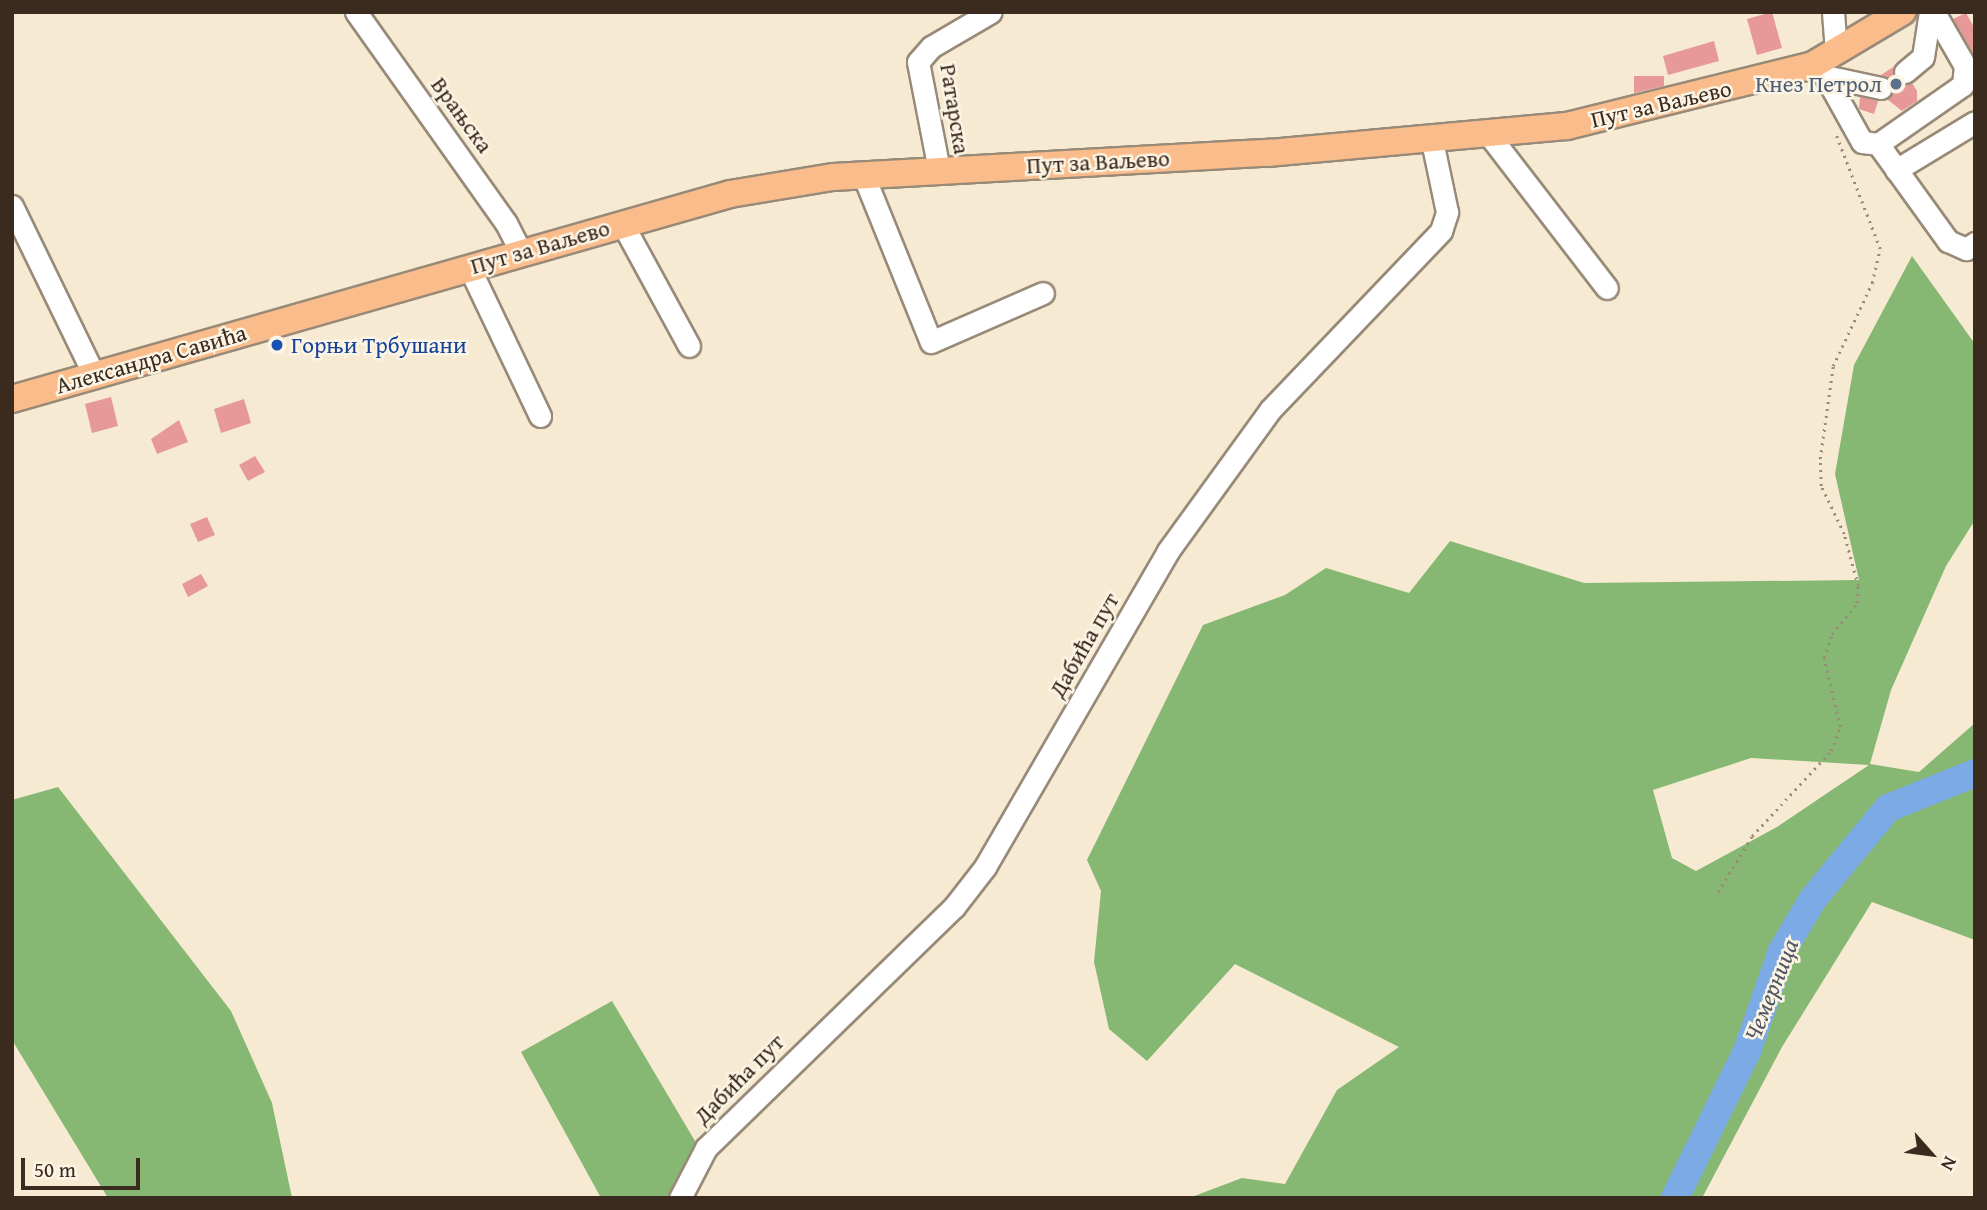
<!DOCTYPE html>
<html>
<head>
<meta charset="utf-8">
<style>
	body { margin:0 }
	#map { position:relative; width:1987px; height:1210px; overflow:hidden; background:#f6ead2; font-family:"Gentium Book Plus",serif }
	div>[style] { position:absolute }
	.forest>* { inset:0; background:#87b873 }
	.river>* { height:28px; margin:-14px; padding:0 14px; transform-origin:14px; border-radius:14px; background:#7baae5 }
	.building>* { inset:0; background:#e69997 }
	.path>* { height:2.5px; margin-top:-1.25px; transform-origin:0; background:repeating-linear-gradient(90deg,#988a78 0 2px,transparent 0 7px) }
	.roads { filter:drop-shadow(2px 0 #988a78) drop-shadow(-2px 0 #988a78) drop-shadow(0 2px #988a78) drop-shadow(0 -2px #988a78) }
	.minor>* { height:21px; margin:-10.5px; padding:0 10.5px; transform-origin:10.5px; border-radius:10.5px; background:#fff }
	.major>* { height:26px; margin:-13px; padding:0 13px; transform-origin:13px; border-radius:13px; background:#f9bc8a }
	.dots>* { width:19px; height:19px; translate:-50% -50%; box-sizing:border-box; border:4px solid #fcf5e5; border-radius:50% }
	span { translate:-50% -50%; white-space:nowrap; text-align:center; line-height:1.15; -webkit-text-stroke:5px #fcf5e5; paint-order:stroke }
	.service-label { font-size:23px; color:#4e5e75 }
	.right { translate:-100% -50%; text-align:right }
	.street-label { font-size:23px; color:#3b2a1e }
	.transit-label { font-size:23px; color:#164399 }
	.left { translate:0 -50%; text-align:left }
	.water-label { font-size:24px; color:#515764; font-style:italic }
	.frame { position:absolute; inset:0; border:14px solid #3b2a1e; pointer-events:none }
	.north { position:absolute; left:1896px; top:1119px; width:70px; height:70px; -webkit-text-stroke:5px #fcf5e5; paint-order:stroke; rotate:118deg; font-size:19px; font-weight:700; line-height:28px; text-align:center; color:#3b2a1e }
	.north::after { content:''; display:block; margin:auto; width:24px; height:32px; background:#3b2a1e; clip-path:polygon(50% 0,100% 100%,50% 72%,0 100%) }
	.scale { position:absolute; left:21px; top:1158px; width:119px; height:32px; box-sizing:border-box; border:4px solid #3b2a1e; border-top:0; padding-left:9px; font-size:21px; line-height:24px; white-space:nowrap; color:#3b2a1e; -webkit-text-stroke:5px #fcf5e5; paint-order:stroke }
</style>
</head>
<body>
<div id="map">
	<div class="forest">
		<i style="clip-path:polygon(evenodd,1912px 256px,1975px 344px,1975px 520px,1946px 566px,1891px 690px,1870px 764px,1919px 772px,1975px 723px,1975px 940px,1872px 902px,1782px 1047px,1702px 1198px,1189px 1198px,1242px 1178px,1285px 1184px,1337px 1090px,1399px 1047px,1235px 964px,1147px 1061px,1109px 1029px,1094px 962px,1101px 891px,1087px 860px,1203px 625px,1285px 595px,1326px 568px,1409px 593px,1450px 541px,1584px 583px,1859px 580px,1835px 474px,1854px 365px,1912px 256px,1751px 758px,1869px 765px,1777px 827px,1696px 871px,1672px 858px,1653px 790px,1751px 758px)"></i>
		<i style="clip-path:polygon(58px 787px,231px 1011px,272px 1103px,292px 1198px,108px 1198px,12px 1040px,12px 800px)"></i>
		<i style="clip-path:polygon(612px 1001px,711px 1168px,695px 1198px,601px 1198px,521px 1052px)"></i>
	</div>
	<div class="river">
		<i style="left:1675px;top:1198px;width:164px;rotate:-63.9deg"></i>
		<i style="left:1747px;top:1051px;width:106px;rotate:-70.7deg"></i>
		<i style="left:1782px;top:951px;width:61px;rotate:-59.2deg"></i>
		<i style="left:1813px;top:899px;width:118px;rotate:-50.5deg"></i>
		<i style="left:1888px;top:808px;width:94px;rotate:-21.9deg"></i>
	</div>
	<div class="building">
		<i style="clip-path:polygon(1772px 12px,1782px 48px,1757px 55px,1747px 19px)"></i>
		<i style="clip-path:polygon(1966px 13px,1975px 29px,1975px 57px,1953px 19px)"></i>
		<i style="clip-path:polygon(1714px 41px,1719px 61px,1668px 75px,1663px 56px)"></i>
		<i style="clip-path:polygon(1893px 67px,1895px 81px,1912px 83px,1917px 91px,1917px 101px,1902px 111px,1887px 99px,1894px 85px,1881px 75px)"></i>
		<i style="clip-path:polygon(1634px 76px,1664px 76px,1664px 86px,1634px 93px)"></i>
		<i style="clip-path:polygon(1860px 97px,1878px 101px,1874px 114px,1859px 109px)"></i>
		<i style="clip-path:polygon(111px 397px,118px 426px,92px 433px,85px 404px)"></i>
		<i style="clip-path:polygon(244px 399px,251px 423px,221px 433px,214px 409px)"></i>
		<i style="clip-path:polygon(179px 420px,188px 442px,157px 454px,151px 439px)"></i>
		<i style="clip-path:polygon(255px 456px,265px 472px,248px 481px,239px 465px)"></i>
		<i style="clip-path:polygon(207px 517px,215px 535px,198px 542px,190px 524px)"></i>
		<i style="clip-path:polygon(201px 574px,208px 586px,188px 597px,182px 584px)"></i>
	</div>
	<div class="path">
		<i style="left:1718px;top:892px;width:66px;rotate:-58.7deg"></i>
		<i style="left:1752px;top:836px;width:116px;rotate:-47.1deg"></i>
		<i style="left:1831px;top:751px;width:26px;rotate:-69deg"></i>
		<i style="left:1840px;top:727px;width:71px;rotate:-103.1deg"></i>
		<i style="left:1824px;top:658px;width:25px;rotate:-72deg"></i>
		<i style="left:1832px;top:634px;width:40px;rotate:-51deg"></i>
		<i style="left:1857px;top:603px;width:17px;rotate:-87deg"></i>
		<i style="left:1858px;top:586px;width:54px;rotate:-105.1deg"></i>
		<i style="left:1844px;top:534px;width:53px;rotate:-115.6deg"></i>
		<i style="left:1821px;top:486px;width:27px;rotate:-92deg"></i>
		<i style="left:1820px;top:459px;width:94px;rotate:-82deg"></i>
		<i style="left:1833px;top:366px;width:92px;rotate:-64.8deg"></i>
		<i style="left:1872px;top:283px;width:35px;rotate:-77deg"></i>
		<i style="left:1880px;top:249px;width:122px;rotate:-111.1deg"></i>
	</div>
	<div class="roads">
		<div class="minor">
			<i style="left:356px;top:12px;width:259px;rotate:54.6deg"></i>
			<i style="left:506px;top:223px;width:34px;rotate:63deg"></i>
			<i style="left:1833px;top:12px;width:40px;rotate:85.7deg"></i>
			<i style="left:1818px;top:63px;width:90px;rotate:60.9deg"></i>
			<i style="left:1862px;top:142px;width:16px;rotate:7deg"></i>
			<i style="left:1878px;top:144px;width:103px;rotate:-34.8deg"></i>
			<i style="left:1963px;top:85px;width:19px;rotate:-84deg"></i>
			<i style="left:1965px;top:66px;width:62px;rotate:-119.9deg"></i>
			<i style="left:1905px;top:72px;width:23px;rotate:-40deg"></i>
			<i style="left:1923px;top:57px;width:46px;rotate:-81.2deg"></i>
			<i style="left:1825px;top:76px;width:57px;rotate:12.1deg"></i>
			<i style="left:1489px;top:135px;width:193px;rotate:52.4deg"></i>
			<i style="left:1878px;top:144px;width:120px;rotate:54.2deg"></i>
			<i style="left:1948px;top:241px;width:20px;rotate:24deg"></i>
			<i style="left:1966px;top:249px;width:11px;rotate:-34deg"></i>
			<i style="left:939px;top:170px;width:110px;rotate:-101deg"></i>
			<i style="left:918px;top:62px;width:20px;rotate:-49deg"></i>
			<i style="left:931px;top:47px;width:69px;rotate:-30.3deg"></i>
			<i style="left:1896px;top:170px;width:92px;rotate:-31.3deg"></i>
			<i style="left:863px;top:174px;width:181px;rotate:68deg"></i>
			<i style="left:931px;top:342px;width:122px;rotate:-23.6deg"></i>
			<i style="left:12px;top:206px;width:188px;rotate:64.1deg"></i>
			<i style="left:622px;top:223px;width:140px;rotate:61.4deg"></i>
			<i style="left:469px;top:267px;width:165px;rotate:64.5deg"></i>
			<i style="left:680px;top:1198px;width:56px;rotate:-62.5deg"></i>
			<i style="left:706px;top:1148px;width:346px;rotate:-44.2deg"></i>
			<i style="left:954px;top:907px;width:51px;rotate:-52.2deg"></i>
			<i style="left:985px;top:867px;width:365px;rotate:-59.9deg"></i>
			<i style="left:1168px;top:551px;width:174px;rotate:-54.1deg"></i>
			<i style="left:1270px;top:410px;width:248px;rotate:-46.3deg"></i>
			<i style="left:1441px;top:231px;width:20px;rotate:-72deg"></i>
			<i style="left:1447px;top:212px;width:73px;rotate:-101.9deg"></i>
		</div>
		<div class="major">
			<i style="left:12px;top:399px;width:747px;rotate:-15.93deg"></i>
			<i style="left:730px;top:194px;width:104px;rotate:-9.4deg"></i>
			<i style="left:833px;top:177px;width:437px;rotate:-3.2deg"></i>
			<i style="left:1269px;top:153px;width:299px;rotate:-5.2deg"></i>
			<i style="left:1567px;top:126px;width:253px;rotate:-13.9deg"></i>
			<i style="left:1813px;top:65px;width:104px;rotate:-30.8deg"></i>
		</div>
	</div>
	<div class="dots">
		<i style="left:1896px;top:84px;background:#5c6f8a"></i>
		<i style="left:277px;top:345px;background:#1a4fb4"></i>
	</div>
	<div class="service-label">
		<span class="right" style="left:1882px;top:84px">Кнез Петрол</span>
	</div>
	<div class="street-label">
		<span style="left:1661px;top:104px;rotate:-13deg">Пут за Ваљево</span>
		<span style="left:955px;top:109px;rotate:81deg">Ратарска</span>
		<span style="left:462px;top:115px;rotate:54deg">Врањска</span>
		<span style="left:1098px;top:162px;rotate:-3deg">Пут за Ваљево</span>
		<span style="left:540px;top:247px;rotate:-16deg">Пут за Ваљево</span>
		<span style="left:151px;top:359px;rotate:-16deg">Александра Савића</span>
		<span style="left:1084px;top:645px;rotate:-60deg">Дабића пут</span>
		<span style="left:739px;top:1079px;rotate:-45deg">Дабића пут</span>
	</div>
	<div class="transit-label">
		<span class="left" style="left:291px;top:345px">Горњи Трбушани</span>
	</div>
	<div class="water-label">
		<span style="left:1771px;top:990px;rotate:-68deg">Чемерница</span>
	</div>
	<div class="frame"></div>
	<div class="north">N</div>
	<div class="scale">50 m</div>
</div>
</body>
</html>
